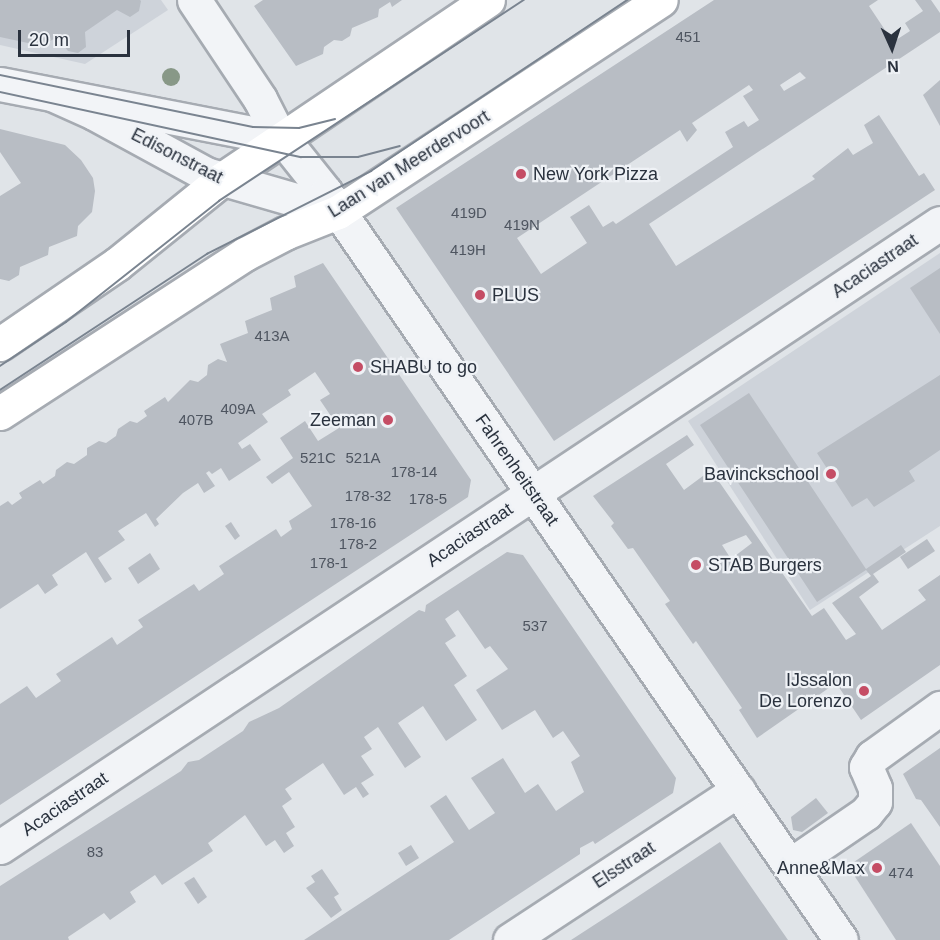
<!DOCTYPE html>
<html>
<head>
<meta charset="utf-8">
<style>
	body { margin:0 }
	#map { position:relative; width:940px; height:940px; overflow:hidden; background:#e0e4e8; font-family:Helvetica,sans-serif }
	div>[style] { position:absolute }
	.built>* { inset:0; background:#ced3da }
	.building>* { inset:0; background:#b8bdc4 }
	.roads { filter:drop-shadow(2px 0 #a6abb2) drop-shadow(-2px 0 #a6abb2) drop-shadow(0 2px #a6abb2) drop-shadow(0 -2px #a6abb2) }
	.street>* { height:33px; margin:-16.5px; padding:0 16.5px; transform-origin:16.5px; border-radius:16.5px; background:#f2f4f7 }
	.secondary>* { height:33px; margin:-16.5px; padding:0 16.5px; transform-origin:16.5px; border-radius:16.5px; background:#fff }
	.tram>* { height:1.5px; margin:-0.75px; padding:0 0.75px; transform-origin:0.75px; border-radius:0.75px; background:#7a8490 }
	.trees>* { width:18px; height:18px; margin:-9px; border-radius:50%; background:#889887 }
	.dots>* { width:16px; height:16px; translate:-50% -50%; box-sizing:border-box; border:3px solid #eff2f6; border-radius:50% }
	span { translate:-50% -50%; white-space:nowrap; text-align:center; line-height:1.15; -webkit-text-stroke:4.5px #eff2f6; paint-order:stroke }
	.number-label { font-size:15px; color:#4e5560 }
	.number-label span { -webkit-text-stroke-width:0 }
	.street-label { font-size:18px; color:#2a323e }
	.poi-label { font-size:18px; color:#2a323e }
	.left { translate:0 -50%; text-align:left }
	.right { translate:-100% -50%; text-align:right }
	.north { position:absolute; left:862px; top:18px; width:60px; height:60px; -webkit-text-stroke:4px #eff2f6; paint-order:stroke; rotate:177deg; font-size:16px; font-weight:700; line-height:24px; text-align:center; color:#2a323e }
	.north::after { content:''; display:block; margin:auto; width:21px; height:27px; background:#2a323e; clip-path:polygon(50% 0,100% 100%,50% 72%,0 100%) }
	.scale { position:absolute; left:18px; top:30px; width:112px; height:27px; box-sizing:border-box; border:3px solid #2a323e; border-top:0; padding-left:8px; font-size:18px; line-height:21px; white-space:nowrap; color:#2a323e; -webkit-text-stroke:4px #eff2f6; paint-order:stroke }
</style>
</head>
<body>
<div id="map">
	<div class="built">
		<i style="clip-path:polygon(0 0,161px 0,168px 10px,85px 64px,0 45px)"></i>
		<i style="clip-path:polygon(940px 253px,940px 526px,810px 610px,688px 421px)"></i>
	</div>
	<div class="building">
		<i style="clip-path:polygon(0 0,140px 0,141px 1px,139px 11px,130px 17px,117px 10px,85px 32px,86px 47px,78px 53px,68px 51px,57px 37px,42px 46px,0 37px)"></i>
		<i style="clip-path:polygon(263px 0,402px 0,392px 7px,390px 2px,379px 9px,378px 17px,352px 28px,350px 36px,342px 41px,334px 40px,324px 47px,323px 54px,296px 66px,254px 6px)"></i>
		<i style="clip-path:polygon(evenodd,714px 0,878px 0,869px 6px,893px 42px,910px 31px,905px 23px,923px 11px,915px 0,931px 0,940px 13px,940px 32px,649px 224px,676px 266px,815px 179px,812px 176px,848px 148px,853px 155px,873px 143px,864px 125px,879px 115px,919px 176px,924px 173px,935px 190px,554px 441px,396px 208px,714px 0,800px 72px,806px 78px,784px 91px,780px 85px,800px 72px,714px 0,749px 85px,753px 90px,743px 96px,759px 120px,748px 127px,744px 121px,725px 132px,733px 147px,616px 224px,613px 221px,603px 227px,589px 205px,570px 217px,587px 243px,541px 274px,517px 238px,680px 130px,687px 142px,697px 130px,692px 123px,749px 85px)"></i>
		<i style="clip-path:polygon(940px 80px,940px 126px,923px 95px)"></i>
		<i style="clip-path:polygon(0 129px,65px 145px,81px 160px,93px 178px,95px 191px,92px 212px,78px 226px,77px 236px,49px 247px,48px 255px,20px 267px,19px 275px,9px 281px,0 279px,0 196px,21px 183px,0 152px)"></i>
		<i style="clip-path:polygon(323px 263px,471px 480px,468px 497px,0 805px,0 704px,27px 686px,36px 698px,61px 681px,56px 674px,112px 637px,117px 645px,143px 627px,138px 620px,194px 584px,199px 591px,224px 574px,219px 566px,276px 529px,281px 537px,292px 529px,289px 521px,312px 506px,289px 472px,272px 484px,266px 477px,293px 458px,280px 438px,305px 421px,318px 441px,339px 428px,320px 400px,330px 394px,315px 372px,288px 390px,291px 395px,262px 414px,268px 422px,238px 443px,242px 449px,250px 444px,261px 460px,229px 481px,221px 468px,212px 474px,209px 471px,206px 473px,215px 486px,204px 493px,198px 483px,183px 493px,156px 519px,159px 524px,155px 527px,146px 513px,118px 531px,125px 540px,98px 558px,112px 579px,105px 583px,86px 552px,52px 575px,58px 585px,45px 594px,38px 584px,0 609px,0 506px,8px 501px,12px 505px,22px 498px,19px 493px,40px 480px,43px 484px,55px 476px,56px 470px,67px 462px,74px 464px,87px 455px,87px 448px,99px 441px,106px 443px,116px 436px,118px 429px,130px 421px,137px 423px,147px 416px,144px 411px,165px 397px,168px 402px,190px 380px,198px 382px,207px 375px,208px 365px,218px 359px,227px 362px,220px 344px,248px 333px,245px 321px,272px 310px,270px 298px,296px 287px,294px 276px)"></i>
		<i style="clip-path:polygon(940px 268px,940px 334px,910px 288px)"></i>
		<i style="clip-path:polygon(940px 375px,940px 450px,909px 471px,915px 481px,874px 507px,867px 498px,852px 507px,817px 453px)"></i>
		<i style="clip-path:polygon(evenodd,749px 393px,866px 569px,901px 545px,906px 552px,873px 574px,879px 582px,859px 597px,882px 630px,926px 600px,918px 590px,940px 575px,940px 665px,861px 720px,836px 683px,757px 738px,739px 710px,742px 708px,696px 641px,693px 644px,665px 604px,670px 601px,633px 548px,628px 549px,611px 526px,614px 523px,593px 496px,687px 435px,694px 445px,666px 464px,684px 490px,711px 470px,812px 616px,824px 608px,846px 640px,856px 634px,832px 603px,871px 576px,866px 570px,817px 602px,700px 425px,749px 393px,746px 535px,752px 543px,731px 559px,722px 545px,746px 535px)"></i>
		<i style="clip-path:polygon(231px 522px,240px 536px,235px 540px,225px 526px)"></i>
		<i style="clip-path:polygon(927px 539px,935px 551px,908px 569px,900px 557px)"></i>
		<i style="clip-path:polygon(507px 552px,523px 555px,676px 778px,673px 793px,595px 844px,593px 841px,580px 848px,580px 854px,449px 940px,304px 940px,454px 842px,430px 806px,446px 795px,469px 830px,495px 813px,471px 778px,503px 758px,525px 793px,538px 784px,556px 811px,584px 792px,571px 762px,580px 756px,563px 731px,553px 738px,535px 710px,502px 730px,476px 690px,508px 669px,490px 646px,485px 649px,458px 610px,445px 619px,456px 636px,445px 643px,467px 676px,454px 685px,477px 720px,446px 741px,423px 706px,398px 723px,421px 757px,405px 768px,378px 727px,364px 737px,372px 749px,361px 756px,374px 775px,361px 783px,369px 794px,363px 798px,356px 787px,344px 795px,323px 763px,285px 789px,292px 799px,282px 806px,295px 827px,286px 833px,294px 846px,284px 853px,275px 840px,266px 846px,245px 815px,208px 843px,213px 851px,162px 885px,155px 875px,130px 892px,136px 902px,110px 920px,104px 913px,68px 937px,69px 940px,0 940px,0 886px,181px 771px,188px 762px,199px 760px,243px 731px,249px 722px,279px 708px,419px 610px,425px 612px,426px 605px)"></i>
		<i style="clip-path:polygon(150px 553px,160px 569px,138px 584px,128px 568px)"></i>
		<i style="clip-path:polygon(940px 748px,940px 827px,921px 800px,916px 799px,903px 774px)"></i>
		<i style="clip-path:polygon(816px 798px,828px 813px,802px 832px,793px 830px,791px 817px)"></i>
		<i style="clip-path:polygon(911px 823px,940px 866px,940px 940px,896px 940px,852px 872px,854px 862px)"></i>
		<i style="clip-path:polygon(720px 842px,788px 940px,571px 940px,625px 905px)"></i>
		<i style="clip-path:polygon(411px 845px,419px 858px,406px 866px,398px 853px)"></i>
		<i style="clip-path:polygon(322px 869px,339px 894px,334px 897px,342px 910px,331px 918px,306px 888px,315px 882px,311px 876px)"></i>
		<i style="clip-path:polygon(194px 877px,207px 897px,198px 904px,184px 883px)"></i>
	</div>
	<div class="roads">
		<div class="street">
			<i style="left:194px;top:0;width:119px;rotate:56.3deg"></i>
			<i style="left:260px;top:99px;width:34px;rotate:63deg"></i>
			<i style="left:275px;top:129px;width:82px;rotate:51.4deg"></i>
			<i style="left:326px;top:193px;width:907px;rotate:55.42deg"></i>
			<i style="left:0;top:84px;width:289px;rotate:11deg"></i>
			<i style="left:54px;top:95px;width:44px;rotate:24.2deg"></i>
			<i style="left:94px;top:113px;width:128px;rotate:28.6deg"></i>
			<i style="left:206px;top:174px;width:137px;rotate:16.1deg"></i>
			<i style="left:0;top:847px;width:1128px;rotate:-33.58deg"></i>
			<i style="left:790px;top:865px;width:92px;rotate:-34.4deg"></i>
			<i style="left:866px;top:813px;width:14px;rotate:-51deg"></i>
			<i style="left:875px;top:802px;width:14px;rotate:-90deg"></i>
			<i style="left:875px;top:788px;width:23px;rotate:-113deg"></i>
			<i style="left:866px;top:767px;width:12px;rotate:-59deg"></i>
			<i style="left:872px;top:757px;width:84px;rotate:-35.8deg"></i>
			<i style="left:510px;top:940px;width:273px;rotate:-33.3deg"></i>
		</div>
		<div class="secondary">
			<i style="left:0;top:344px;width:142px;rotate:-34.4deg"></i>
			<i style="left:117px;top:264px;width:134px;rotate:-38.9deg"></i>
			<i style="left:221px;top:180px;width:322px;rotate:-34deg"></i>
			<i style="left:0;top:413px;width:292px;rotate:-33deg"></i>
			<i style="left:245px;top:254px;width:45px;rotate:-27.7deg"></i>
			<i style="left:285px;top:233px;width:57px;rotate:-21.6deg"></i>
			<i style="left:338px;top:212px;width:386px;rotate:-33.3deg"></i>
		</div>
	</div>
	<div class="tram">
		<i style="left:0;top:75px;width:258px;rotate:11.6deg"></i>
		<i style="left:253px;top:127px;width:46px;rotate:1.2deg"></i>
		<i style="left:299px;top:128px;width:37px;rotate:-14deg"></i>
		<i style="left:0;top:92px;width:308px;rotate:12.2deg"></i>
		<i style="left:301px;top:157px;width:57px"></i>
		<i style="left:358px;top:157px;width:43px;rotate:-14.7deg"></i>
		<i style="left:0;top:366px;width:79px;rotate:-33.7deg"></i>
		<i style="left:66px;top:322px;width:195px;rotate:-38.3deg"></i>
		<i style="left:219px;top:201px;width:365px;rotate:-33.4deg"></i>
		<i style="left:0;top:390px;width:248px;rotate:-33.3deg"></i>
		<i style="left:207px;top:254px;width:184px;rotate:-26.8deg"></i>
		<i style="left:371px;top:171px;width:308px;rotate:-33.7deg"></i>
	</div>
	<div class="trees">
		<i style="left:171px;top:77px"></i>
	</div>
	<div class="dots">
		<i style="left:521px;top:174px;background:#c54d65"></i>
		<i style="left:480px;top:295px;background:#c54d65"></i>
		<i style="left:358px;top:367px;background:#c54d65"></i>
		<i style="left:388px;top:420px;background:#c54d65"></i>
		<i style="left:831px;top:474px;background:#c54d65"></i>
		<i style="left:696px;top:565px;background:#c54d65"></i>
		<i style="left:864px;top:691px;background:#c54d65"></i>
		<i style="left:877px;top:868px;background:#c54d65"></i>
	</div>
	<div class="number-label">
		<span style="left:688px;top:37px">451</span>
		<span style="left:469px;top:213px">419D</span>
		<span style="left:522px;top:225px">419N</span>
		<span style="left:468px;top:250px">419H</span>
		<span style="left:272px;top:336px">413A</span>
		<span style="left:238px;top:409px">409A</span>
		<span style="left:196px;top:420px">407B</span>
		<span style="left:318px;top:458px">521C</span>
		<span style="left:363px;top:458px">521A</span>
		<span style="left:414px;top:472px">178-14</span>
		<span style="left:368px;top:496px">178-32</span>
		<span style="left:428px;top:499px">178-5</span>
		<span style="left:353px;top:523px">178-16</span>
		<span style="left:358px;top:544px">178-2</span>
		<span style="left:329px;top:563px">178-1</span>
		<span style="left:535px;top:626px">537</span>
		<span style="left:95px;top:852px">83</span>
		<span style="left:901px;top:873px">474</span>
	</div>
	<div class="street-label">
		<span style="left:177px;top:156px;rotate:27deg">Edisonstraat</span>
		<span style="left:409px;top:164px;rotate:-32deg">Laan van Meerdervoort</span>
		<span style="left:875px;top:266px;rotate:-34deg">Acaciastraat</span>
		<span style="left:517px;top:470px;rotate:55deg">Fahrenheitstraat</span>
		<span style="left:470px;top:535px;rotate:-34deg">Acaciastraat</span>
		<span style="left:65px;top:804px;rotate:-34deg">Acaciastraat</span>
		<span style="left:624px;top:865px;rotate:-33deg">Elsstraat</span>
	</div>
	<div class="poi-label">
		<span class="left" style="left:533px;top:174px">New York Pizza</span>
		<span class="left" style="left:492px;top:295px">PLUS</span>
		<span class="left" style="left:370px;top:367px">SHABU to go</span>
		<span class="right" style="left:376px;top:420px">Zeeman</span>
		<span class="right" style="left:819px;top:474px">Bavinckschool</span>
		<span class="left" style="left:708px;top:565px">STAB Burgers</span>
		<span class="right" style="left:852px;top:691px">IJssalon<br>De Lorenzo</span>
		<span class="right" style="left:865px;top:868px">Anne&amp;Max</span>
	</div>
	<div class="north">N</div>
	<div class="scale">20 m</div>
</div>
</body>
</html>
